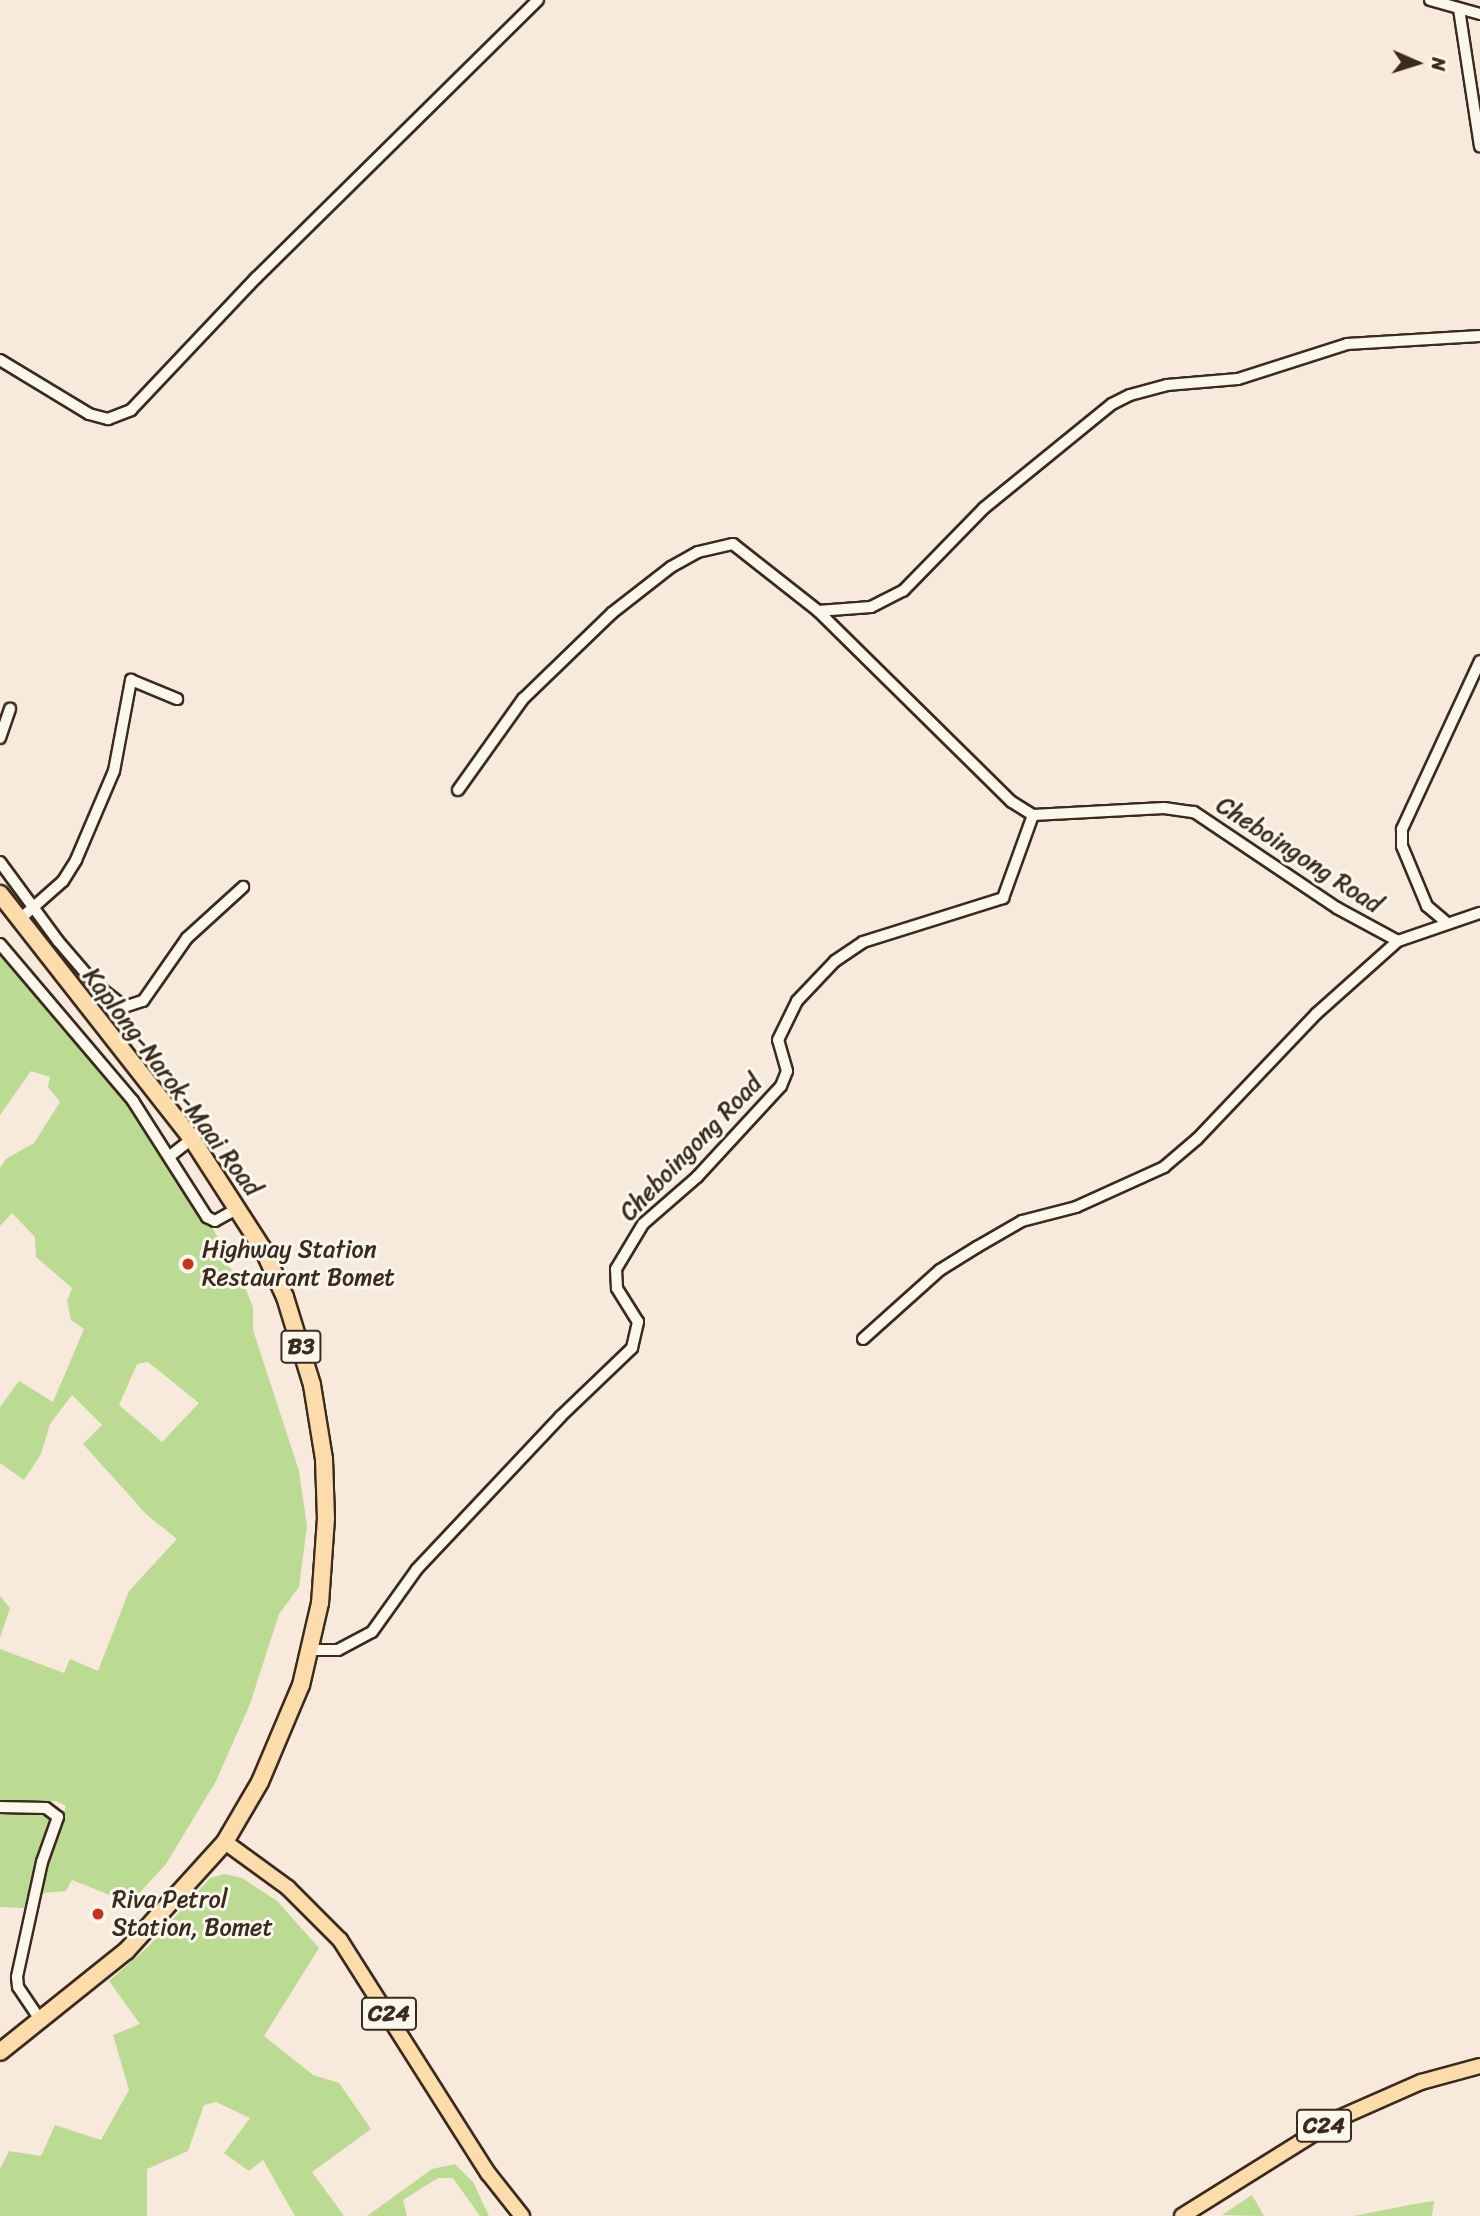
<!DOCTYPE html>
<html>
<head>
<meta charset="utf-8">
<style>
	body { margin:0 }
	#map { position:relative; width:1480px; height:2216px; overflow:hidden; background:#f7e9dc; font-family:Sriracha,sans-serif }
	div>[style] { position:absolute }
	.green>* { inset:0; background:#bbda92 }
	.roads { filter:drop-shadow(2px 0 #3b2a1e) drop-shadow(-2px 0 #3b2a1e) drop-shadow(0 2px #3b2a1e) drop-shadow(0 -2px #3b2a1e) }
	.minor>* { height:10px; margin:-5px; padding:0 5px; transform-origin:5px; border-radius:5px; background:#fbf7ec }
	.primary>* { height:14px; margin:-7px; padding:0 7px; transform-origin:7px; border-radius:7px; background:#fddcac }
	.trunk>* { height:16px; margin:-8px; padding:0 8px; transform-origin:8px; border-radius:8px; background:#fddcac }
	.dots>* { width:19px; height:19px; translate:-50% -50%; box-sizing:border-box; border:4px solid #fbf7ec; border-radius:50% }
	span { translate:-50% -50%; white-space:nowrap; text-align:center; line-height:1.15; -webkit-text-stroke:6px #fbf7ec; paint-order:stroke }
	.shield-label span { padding:2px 5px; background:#fbf7ec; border:2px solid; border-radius:5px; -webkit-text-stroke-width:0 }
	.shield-label { font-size:23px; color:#3b2a1e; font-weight:700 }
	.street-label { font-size:24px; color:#3b2a1e }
	.poi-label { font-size:24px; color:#3b2a1e }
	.left { translate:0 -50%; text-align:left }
	.north { position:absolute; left:1382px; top:28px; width:70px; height:70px; -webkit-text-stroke:5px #fbf7ec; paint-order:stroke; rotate:93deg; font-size:19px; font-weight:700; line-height:28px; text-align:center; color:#3b2a1e }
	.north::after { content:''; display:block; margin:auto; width:24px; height:32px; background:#3b2a1e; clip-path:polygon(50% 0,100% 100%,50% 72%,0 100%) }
</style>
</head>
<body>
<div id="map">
	<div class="green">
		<i style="clip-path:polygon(evenodd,0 952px,150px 1130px,219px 1239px,221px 1261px,240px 1276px,253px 1307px,253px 1330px,299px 1471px,307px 1526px,299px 1587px,279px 1614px,250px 1704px,216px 1781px,166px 1864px,130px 1903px,72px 1880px,66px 1891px,43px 1893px,45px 1871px,66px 1806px,56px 1801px,0 1802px,0 1649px,64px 1673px,70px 1659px,98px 1671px,129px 1591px,177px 1539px,147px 1515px,83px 1444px,102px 1425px,72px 1395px,50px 1424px,41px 1454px,24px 1480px,0 1463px,0 1407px,19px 1381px,53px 1402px,84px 1329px,71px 1320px,67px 1301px,72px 1288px,36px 1257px,35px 1237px,12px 1213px,0 1226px,0 1168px,6px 1159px,34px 1143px,60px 1102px,48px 1087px,50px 1077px,31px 1071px,0 1115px,0 952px,148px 1362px,199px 1403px,162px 1442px,119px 1405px,137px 1364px,148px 1362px)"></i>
		<i style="clip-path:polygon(0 1596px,10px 1608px,0 1638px)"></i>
		<i style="clip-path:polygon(0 1812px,51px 1816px,29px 1908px,0 1907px)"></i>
		<i style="clip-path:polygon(225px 1874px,242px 1878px,277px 1901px,319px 1948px,264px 2036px,313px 2075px,339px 2083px,371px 2129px,312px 2172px,344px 2216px,295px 2216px,263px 2160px,249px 2171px,224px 2153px,250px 2118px,216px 2102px,204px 2105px,188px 2151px,147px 2169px,147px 2216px,0 2216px,0 2169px,9px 2151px,41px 2156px,55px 2125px,101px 2140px,129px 2090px,113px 2035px,140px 2024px,109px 1981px,149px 1946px,210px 1878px)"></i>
		<i style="clip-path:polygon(455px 2164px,473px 2182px,489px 2216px,480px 2216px,453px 2178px,438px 2178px,403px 2200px,407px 2216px,367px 2216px,432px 2169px)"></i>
		<i style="clip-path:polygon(1252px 2195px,1264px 2216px,1222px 2215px)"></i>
		<i style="clip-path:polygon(1434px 2201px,1432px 2216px,1353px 2216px,1420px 2203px)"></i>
	</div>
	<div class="roads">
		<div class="minor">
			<i style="left:1430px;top:0;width:52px;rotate:15.6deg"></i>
			<i style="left:1459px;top:9px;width:139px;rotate:81.3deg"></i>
			<i style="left:0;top:360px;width:104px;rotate:31.2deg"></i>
			<i style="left:89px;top:414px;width:20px;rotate:15deg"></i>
			<i style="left:108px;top:419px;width:25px;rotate:-21deg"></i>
			<i style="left:131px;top:410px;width:182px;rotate:-46.6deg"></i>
			<i style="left:256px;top:278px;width:396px;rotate:-44.6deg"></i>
			<i style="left:818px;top:611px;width:53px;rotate:-4.3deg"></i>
			<i style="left:871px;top:607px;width:36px;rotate:-27deg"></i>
			<i style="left:903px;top:591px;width:116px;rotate:-45.7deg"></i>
			<i style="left:984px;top:508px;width:165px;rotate:-39.1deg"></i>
			<i style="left:1112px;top:404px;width:20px;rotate:-27deg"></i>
			<i style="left:1130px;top:395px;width:38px;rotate:-15deg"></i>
			<i style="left:1167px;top:385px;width:71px;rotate:-4.8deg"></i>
			<i style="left:1238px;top:379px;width:114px;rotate:-17.8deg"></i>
			<i style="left:1347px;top:344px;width:133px;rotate:-3.4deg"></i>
			<i style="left:0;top:738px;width:31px;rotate:-71deg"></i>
			<i style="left:458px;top:790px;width:112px;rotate:-54.5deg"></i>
			<i style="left:523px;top:699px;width:124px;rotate:-44deg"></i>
			<i style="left:612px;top:613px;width:75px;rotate:-37.9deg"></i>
			<i style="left:671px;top:567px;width:31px;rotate:-29deg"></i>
			<i style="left:698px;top:552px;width:36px;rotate:-13deg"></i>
			<i style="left:733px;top:544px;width:108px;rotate:38.2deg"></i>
			<i style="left:818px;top:611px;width:272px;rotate:44.6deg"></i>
			<i style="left:1012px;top:802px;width:25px;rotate:32deg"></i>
			<i style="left:1033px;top:815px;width:131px;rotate:-3.1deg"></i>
			<i style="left:1164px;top:808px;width:30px;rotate:8deg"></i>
			<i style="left:1194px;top:812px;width:172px;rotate:33.9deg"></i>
			<i style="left:1337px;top:908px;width:69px;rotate:28.4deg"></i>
			<i style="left:0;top:862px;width:98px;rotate:53.7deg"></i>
			<i style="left:58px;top:941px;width:57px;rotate:49.3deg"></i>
			<i style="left:95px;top:984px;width:37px;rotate:38deg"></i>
			<i style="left:124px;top:1007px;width:20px;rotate:-18deg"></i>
			<i style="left:143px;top:1001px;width:77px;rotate:-55.1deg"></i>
			<i style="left:187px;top:938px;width:76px;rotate:-42.3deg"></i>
			<i style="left:20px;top:919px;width:57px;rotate:-41.5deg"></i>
			<i style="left:63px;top:881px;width:25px;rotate:-58deg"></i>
			<i style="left:76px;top:860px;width:97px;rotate:-66.9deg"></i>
			<i style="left:114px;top:771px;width:93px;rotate:-79.4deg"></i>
			<i style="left:131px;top:680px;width:50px;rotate:22.4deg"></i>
			<i style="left:1446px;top:922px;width:25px;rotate:-140deg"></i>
			<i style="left:1427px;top:906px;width:65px;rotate:-112.6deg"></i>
			<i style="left:1402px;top:846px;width:17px;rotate:-90deg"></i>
			<i style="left:1402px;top:829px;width:185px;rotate:-65.1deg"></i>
			<i style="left:0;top:944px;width:206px;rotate:49.7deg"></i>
			<i style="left:133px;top:1101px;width:138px;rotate:57.5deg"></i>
			<i style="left:207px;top:1217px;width:9px;rotate:27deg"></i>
			<i style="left:215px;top:1221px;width:26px;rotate:-29deg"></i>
			<i style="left:170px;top:1156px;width:28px;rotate:-38deg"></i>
			<i style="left:863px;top:1339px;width:103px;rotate:-41.9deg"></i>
			<i style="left:940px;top:1270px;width:44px;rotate:-31.9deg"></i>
			<i style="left:977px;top:1247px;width:52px;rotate:-30deg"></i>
			<i style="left:1022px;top:1221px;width:56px;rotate:-14.5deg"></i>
			<i style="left:1076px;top:1207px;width:97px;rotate:-24.4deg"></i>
			<i style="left:1164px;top:1167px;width:43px;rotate:-40.3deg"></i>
			<i style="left:1197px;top:1139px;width:173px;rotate:-46.4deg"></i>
			<i style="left:1316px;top:1014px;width:110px;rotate:-41.7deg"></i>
			<i style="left:1398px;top:941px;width:87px;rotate:-18.9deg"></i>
			<i style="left:312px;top:1650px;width:26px"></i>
			<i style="left:338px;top:1650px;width:38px;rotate:-28deg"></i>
			<i style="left:372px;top:1632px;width:77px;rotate:-54.5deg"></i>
			<i style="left:417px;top:1569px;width:209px;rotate:-46.7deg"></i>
			<i style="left:560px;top:1417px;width:100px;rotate:-43.8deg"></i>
			<i style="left:632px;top:1348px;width:27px;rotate:-77deg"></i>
			<i style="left:638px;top:1322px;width:40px;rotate:-122deg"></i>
			<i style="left:617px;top:1288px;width:19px;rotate:-93deg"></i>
			<i style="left:616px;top:1269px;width:52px;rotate:-59deg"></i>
			<i style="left:643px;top:1224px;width:72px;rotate:-41deg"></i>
			<i style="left:697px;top:1177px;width:124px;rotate:-47.3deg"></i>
			<i style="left:781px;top:1086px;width:16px;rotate:-68deg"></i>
			<i style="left:787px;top:1071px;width:32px;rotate:-106deg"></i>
			<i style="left:778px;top:1040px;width:43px;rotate:-64deg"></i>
			<i style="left:797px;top:1001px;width:55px;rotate:-46.5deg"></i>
			<i style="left:835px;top:961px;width:34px;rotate:-34deg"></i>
			<i style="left:863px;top:942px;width:147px;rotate:-17.4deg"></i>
			<i style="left:1003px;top:898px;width:88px;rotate:-70.1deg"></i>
			<i style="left:0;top:1807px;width:46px;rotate:1.2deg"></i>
			<i style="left:46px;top:1808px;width:15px;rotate:37deg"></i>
			<i style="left:58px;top:1817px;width:48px;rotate:109.6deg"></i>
			<i style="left:42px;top:1862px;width:118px;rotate:102.3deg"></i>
			<i style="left:17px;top:1977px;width:10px;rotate:84deg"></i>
			<i style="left:18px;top:1987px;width:41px;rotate:55.9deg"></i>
		</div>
		<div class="primary">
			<i style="left:225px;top:1842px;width:78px;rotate:36.1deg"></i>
			<i style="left:288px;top:1888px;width:74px;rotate:45deg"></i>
			<i style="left:340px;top:1940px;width:276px;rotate:57.6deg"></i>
			<i style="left:488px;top:2173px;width:55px;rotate:51.7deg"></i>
			<i style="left:1182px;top:2216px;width:183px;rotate:-32deg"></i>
			<i style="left:1337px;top:2119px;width:92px;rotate:-23.8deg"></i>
			<i style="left:1421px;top:2082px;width:61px;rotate:-15.2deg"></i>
		</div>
		<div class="trunk">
			<i style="left:0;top:894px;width:311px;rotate:51.9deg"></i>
			<i style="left:192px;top:1139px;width:131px;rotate:57.2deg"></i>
			<i style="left:263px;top:1249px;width:53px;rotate:65.4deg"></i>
			<i style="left:285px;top:1297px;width:92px;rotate:72.9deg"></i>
			<i style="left:312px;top:1385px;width:75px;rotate:80.8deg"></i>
			<i style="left:324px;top:1459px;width:59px;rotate:88.1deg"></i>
			<i style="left:326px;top:1518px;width:85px;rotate:94deg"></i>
			<i style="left:320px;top:1603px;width:84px;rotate:103deg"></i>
			<i style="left:301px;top:1685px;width:105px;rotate:112.9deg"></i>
			<i style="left:260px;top:1782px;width:69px;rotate:120.3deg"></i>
			<i style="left:225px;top:1842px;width:147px;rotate:132.2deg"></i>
			<i style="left:126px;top:1951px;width:161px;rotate:141.3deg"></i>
		</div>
	</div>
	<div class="dots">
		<i style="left:188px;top:1264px;background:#c8321e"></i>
		<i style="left:98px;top:1914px;background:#c8321e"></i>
	</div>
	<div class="shield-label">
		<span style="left:301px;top:1347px">B3</span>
		<span style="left:389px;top:2014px">C24</span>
		<span style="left:1324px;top:2126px">C24</span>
	</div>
	<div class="street-label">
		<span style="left:1299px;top:855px;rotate:33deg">Cheboingong Road</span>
		<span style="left:172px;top:1082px;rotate:53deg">Kaplong-Narok-Maai Road</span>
		<span style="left:691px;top:1148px;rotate:-46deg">Cheboingong Road</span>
	</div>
	<div class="poi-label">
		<span class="left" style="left:202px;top:1264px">Highway Station<br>Restaurant Bomet</span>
		<span class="left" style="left:112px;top:1914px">Riva Petrol<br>Station, Bomet</span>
	</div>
	<div class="north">N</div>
</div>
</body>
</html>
